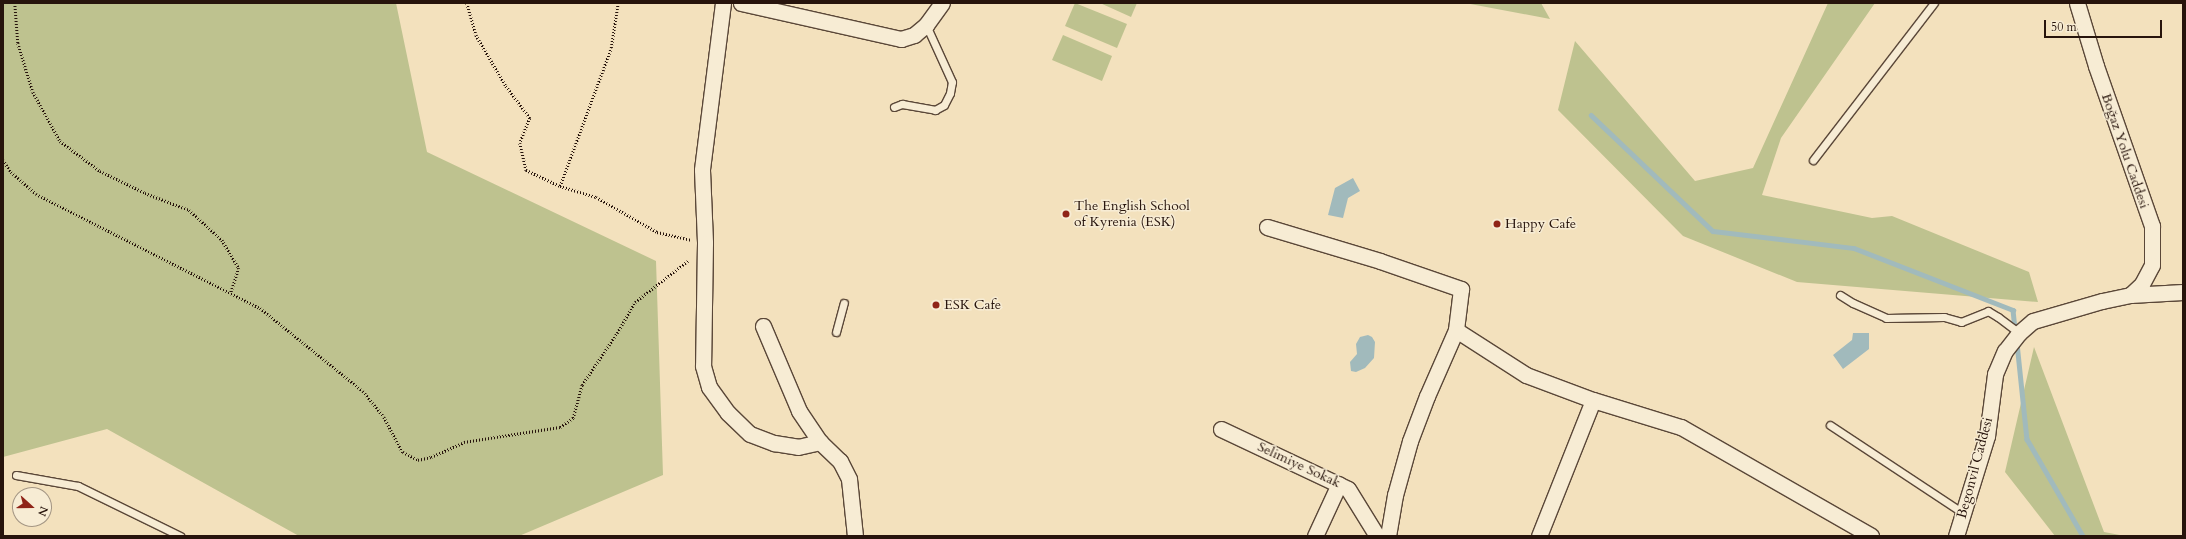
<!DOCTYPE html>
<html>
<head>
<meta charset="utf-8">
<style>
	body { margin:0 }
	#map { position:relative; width:2186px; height:539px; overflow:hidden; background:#f3e1bd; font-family:Cardo,serif }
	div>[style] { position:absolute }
	.green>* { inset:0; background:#bec28f }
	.water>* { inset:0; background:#a1babc }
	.stream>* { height:4.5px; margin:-2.25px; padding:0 2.25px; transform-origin:2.25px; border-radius:2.25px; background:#a1babc }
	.path>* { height:2.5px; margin-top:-1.25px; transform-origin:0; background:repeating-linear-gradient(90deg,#27140c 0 1px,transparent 0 3px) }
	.roads { filter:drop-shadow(1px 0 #5a4738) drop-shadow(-1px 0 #5a4738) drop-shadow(0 1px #5a4738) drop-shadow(0 -1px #5a4738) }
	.lane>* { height:7px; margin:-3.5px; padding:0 3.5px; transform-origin:3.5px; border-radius:3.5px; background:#f7ecd4 }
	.street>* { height:15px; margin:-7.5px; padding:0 7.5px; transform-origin:7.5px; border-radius:7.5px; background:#f7ecd4 }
	.dots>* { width:11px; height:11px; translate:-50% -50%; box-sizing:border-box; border:2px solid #f7ecd4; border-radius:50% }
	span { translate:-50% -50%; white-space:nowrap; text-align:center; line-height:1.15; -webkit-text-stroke:3px #f7ecd4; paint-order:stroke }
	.street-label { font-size:14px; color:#27140c }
	.poi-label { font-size:14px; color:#27140c }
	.left { translate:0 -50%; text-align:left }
	.frame { position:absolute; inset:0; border:4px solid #27140c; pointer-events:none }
	.north { position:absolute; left:12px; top:487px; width:40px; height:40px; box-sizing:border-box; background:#f7ecd4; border:1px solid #a49684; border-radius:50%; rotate:111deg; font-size:11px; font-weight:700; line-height:16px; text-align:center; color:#27140c }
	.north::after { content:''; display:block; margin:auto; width:14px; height:18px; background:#8f2418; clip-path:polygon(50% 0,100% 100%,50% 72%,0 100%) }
	.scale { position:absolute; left:2044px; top:20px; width:118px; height:18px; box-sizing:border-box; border:2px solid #27140c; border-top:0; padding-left:5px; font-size:12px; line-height:14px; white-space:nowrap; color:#27140c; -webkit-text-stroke:3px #f7ecd4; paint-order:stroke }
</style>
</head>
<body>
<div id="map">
	<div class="green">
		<i style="clip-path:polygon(3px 3px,396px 3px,427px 152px,656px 261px,663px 475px,519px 536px,299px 536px,107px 429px,3px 457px)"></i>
		<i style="clip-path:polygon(1075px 3px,1127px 24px,1117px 48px,1065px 26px)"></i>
		<i style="clip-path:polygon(1100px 3px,1137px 3px,1131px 17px)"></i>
		<i style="clip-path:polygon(1465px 3px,1541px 3px,1550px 19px)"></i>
		<i style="clip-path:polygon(1828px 3px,1875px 3px,1781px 138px,1762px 195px,1872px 218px,1892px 216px,2029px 272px,2038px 302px,1797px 282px,1683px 236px,1558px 110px,1575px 41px,1695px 181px,1753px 168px)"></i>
		<i style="clip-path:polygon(1063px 35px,1112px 56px,1102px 81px,1052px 60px)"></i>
		<i style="clip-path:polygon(2034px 347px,2104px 532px,2125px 536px,2055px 536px,2005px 472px)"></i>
	</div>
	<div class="water">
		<i style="clip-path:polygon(1353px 178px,1360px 191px,1348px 198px,1343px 218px,1328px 215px,1335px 188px)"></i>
		<i style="clip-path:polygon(1853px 333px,1869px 333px,1869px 349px,1843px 369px,1833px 355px,1852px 340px)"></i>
		<i style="clip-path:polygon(1368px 335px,1372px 337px,1375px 342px,1374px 358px,1365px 368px,1356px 372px,1351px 371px,1350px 362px,1357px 354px,1356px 344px,1360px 337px)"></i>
	</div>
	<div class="stream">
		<i style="left:1591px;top:115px;width:168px;rotate:43.6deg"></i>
		<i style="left:1713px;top:231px;width:142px;rotate:6.9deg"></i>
		<i style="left:1854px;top:248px;width:171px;rotate:21.3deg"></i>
		<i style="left:2013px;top:310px;width:20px;rotate:84deg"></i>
		<i style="left:2017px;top:343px;width:97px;rotate:84.1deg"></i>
		<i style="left:2027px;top:439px;width:112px;rotate:60deg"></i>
	</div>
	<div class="path">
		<i style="left:15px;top:3px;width:40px;rotate:85.7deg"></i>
		<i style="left:18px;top:43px;width:51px;rotate:73deg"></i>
		<i style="left:33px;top:92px;width:56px;rotate:61.1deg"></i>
		<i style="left:60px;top:141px;width:50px;rotate:36.9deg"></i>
		<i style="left:100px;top:171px;width:50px;rotate:26.1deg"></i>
		<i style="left:145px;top:193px;width:47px;rotate:21.1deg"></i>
		<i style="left:189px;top:210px;width:45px;rotate:42.3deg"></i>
		<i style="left:222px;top:240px;width:33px;rotate:59deg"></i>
		<i style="left:239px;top:268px;width:26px;rotate:108deg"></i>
		<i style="left:467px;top:3px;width:33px;rotate:74deg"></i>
		<i style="left:476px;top:35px;width:59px;rotate:59.5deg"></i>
		<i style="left:506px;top:86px;width:40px;rotate:53deg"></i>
		<i style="left:530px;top:118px;width:27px;rotate:112deg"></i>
		<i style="left:520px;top:143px;width:28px;rotate:77deg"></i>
		<i style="left:526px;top:170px;width:38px;rotate:25deg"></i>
		<i style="left:560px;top:186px;width:38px;rotate:17deg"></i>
		<i style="left:596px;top:197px;width:70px;rotate:29.8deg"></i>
		<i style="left:657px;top:232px;width:35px;rotate:13deg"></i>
		<i style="left:3px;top:160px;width:14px;rotate:56deg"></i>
		<i style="left:11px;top:172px;width:33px;rotate:41deg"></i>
		<i style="left:36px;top:194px;width:251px;rotate:27deg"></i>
		<i style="left:260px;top:308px;width:132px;rotate:38.9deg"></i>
		<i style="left:363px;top:391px;width:33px;rotate:51deg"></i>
		<i style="left:384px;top:417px;width:40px;rotate:62deg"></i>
		<i style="left:403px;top:452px;width:17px;rotate:28deg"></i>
		<i style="left:418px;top:460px;width:13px;rotate:-13deg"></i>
		<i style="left:431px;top:457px;width:36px;rotate:-24deg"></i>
		<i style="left:464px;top:442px;width:97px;rotate:-8.9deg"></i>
		<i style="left:560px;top:427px;width:16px;rotate:-35deg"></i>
		<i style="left:573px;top:418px;width:34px;rotate:-75deg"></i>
		<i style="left:582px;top:385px;width:63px;rotate:-56.1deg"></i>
		<i style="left:617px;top:333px;width:36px;rotate:-60deg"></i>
		<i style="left:635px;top:302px;width:68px;rotate:-37.9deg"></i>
		<i style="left:560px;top:186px;width:147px;rotate:-69.7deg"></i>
		<i style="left:611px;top:48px;width:46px;rotate:-81.2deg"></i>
	</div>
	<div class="roads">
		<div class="lane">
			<i style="left:894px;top:107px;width:9px;rotate:-21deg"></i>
			<i style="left:902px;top:104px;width:34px;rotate:10deg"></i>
			<i style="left:935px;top:110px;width:10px;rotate:-29deg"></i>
			<i style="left:944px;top:105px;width:13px;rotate:-63deg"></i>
			<i style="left:950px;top:93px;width:11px;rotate:-80deg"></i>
			<i style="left:952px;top:82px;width:63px;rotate:-114.5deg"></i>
			<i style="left:1813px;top:160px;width:198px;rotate:-52.4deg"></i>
			<i style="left:1840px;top:295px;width:15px;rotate:32deg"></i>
			<i style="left:1853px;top:303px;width:36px;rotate:24deg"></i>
			<i style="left:1886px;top:318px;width:58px;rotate:-1deg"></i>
			<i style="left:1944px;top:317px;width:18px;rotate:16deg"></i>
			<i style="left:1961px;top:322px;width:29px;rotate:-22deg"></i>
			<i style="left:1988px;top:311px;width:12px;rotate:31deg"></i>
			<i style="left:1998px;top:317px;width:26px;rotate:37deg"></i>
			<i style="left:836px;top:332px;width:30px;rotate:-75deg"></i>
			<i style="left:1830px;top:425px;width:159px;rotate:33.5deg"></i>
			<i style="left:16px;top:475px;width:63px;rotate:10.1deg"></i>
			<i style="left:78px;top:486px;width:114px;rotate:26.1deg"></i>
		</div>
		<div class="street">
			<i style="left:723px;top:3px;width:168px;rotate:97.2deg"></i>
			<i style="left:702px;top:170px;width:73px;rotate:87.6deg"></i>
			<i style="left:705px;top:243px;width:123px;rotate:90.9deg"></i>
			<i style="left:703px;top:366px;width:22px;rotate:74deg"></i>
			<i style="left:709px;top:387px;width:32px;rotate:54deg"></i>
			<i style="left:728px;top:413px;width:30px;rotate:44deg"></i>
			<i style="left:750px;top:434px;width:26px;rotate:21deg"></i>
			<i style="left:774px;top:443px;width:24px;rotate:9deg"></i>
			<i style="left:798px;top:447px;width:23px;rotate:-13deg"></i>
			<i style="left:741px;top:3px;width:164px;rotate:12.7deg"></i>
			<i style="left:901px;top:39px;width:14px;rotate:-17deg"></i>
			<i style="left:914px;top:35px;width:16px;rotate:-40deg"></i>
			<i style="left:926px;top:25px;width:27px;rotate:-54deg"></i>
			<i style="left:2077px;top:3px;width:66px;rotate:73.2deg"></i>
			<i style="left:2096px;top:66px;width:170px;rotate:70.7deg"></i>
			<i style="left:2152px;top:226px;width:39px;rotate:90deg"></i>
			<i style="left:2152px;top:265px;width:21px;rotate:118deg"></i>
			<i style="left:2142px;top:284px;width:16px;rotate:137deg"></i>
			<i style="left:1267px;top:227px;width:118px;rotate:16.7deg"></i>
			<i style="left:1380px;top:261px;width:86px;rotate:19.1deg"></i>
			<i style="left:1461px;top:289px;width:41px;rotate:97deg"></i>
			<i style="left:1456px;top:330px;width:72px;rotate:113.7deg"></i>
			<i style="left:1427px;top:396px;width:48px;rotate:110.7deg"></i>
			<i style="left:1410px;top:441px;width:56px;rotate:105.5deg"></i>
			<i style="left:1395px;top:495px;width:42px;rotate:99.7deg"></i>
			<i style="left:763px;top:326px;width:92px;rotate:67deg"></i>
			<i style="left:799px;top:411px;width:37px;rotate:56deg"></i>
			<i style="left:820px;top:442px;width:28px;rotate:44deg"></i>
			<i style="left:840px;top:461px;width:20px;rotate:63deg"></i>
			<i style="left:849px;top:479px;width:57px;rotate:84deg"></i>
			<i style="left:1456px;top:330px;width:83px;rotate:32.7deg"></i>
			<i style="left:1526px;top:375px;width:72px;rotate:20.5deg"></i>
			<i style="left:1593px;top:400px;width:92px;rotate:17.1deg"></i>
			<i style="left:1681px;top:427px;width:219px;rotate:29.8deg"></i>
			<i style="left:1221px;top:429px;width:140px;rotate:25.3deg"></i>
			<i style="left:1348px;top:489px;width:55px;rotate:58.3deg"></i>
			<i style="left:1315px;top:536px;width:57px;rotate:-65.2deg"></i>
			<i style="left:1539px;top:536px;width:146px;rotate:-68.3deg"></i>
			<i style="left:1956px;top:536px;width:105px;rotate:-72.8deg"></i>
			<i style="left:1987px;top:436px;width:63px;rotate:-82.6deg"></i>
			<i style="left:1995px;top:374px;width:25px;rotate:-67deg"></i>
			<i style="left:2005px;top:351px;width:23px;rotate:-52deg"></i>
			<i style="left:2019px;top:333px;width:18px;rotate:-41deg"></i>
			<i style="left:2033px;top:321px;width:72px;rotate:-16.2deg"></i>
			<i style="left:2102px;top:301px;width:29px;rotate:-12deg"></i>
			<i style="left:2130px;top:295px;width:53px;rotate:-3.2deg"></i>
		</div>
	</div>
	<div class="dots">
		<i style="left:1066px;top:214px;background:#8f2418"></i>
		<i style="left:1497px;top:224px;background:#8f2418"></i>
		<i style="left:936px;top:305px;background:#8f2418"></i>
	</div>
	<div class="street-label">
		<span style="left:2125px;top:151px;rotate:71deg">Boğaz Yolu Caddesi</span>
		<span style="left:1299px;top:465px;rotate:25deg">Selimiye Sokak</span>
		<span style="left:1975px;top:468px;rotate:-75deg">Begonvil Caddesi</span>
	</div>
	<div class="poi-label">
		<span class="left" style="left:1074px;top:214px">The English School<br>of Kyrenia (ESK)</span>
		<span class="left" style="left:1505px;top:224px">Happy Cafe</span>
		<span class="left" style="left:944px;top:305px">ESK Cafe</span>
	</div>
	<div class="frame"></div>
	<div class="north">N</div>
	<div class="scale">50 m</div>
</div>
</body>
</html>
